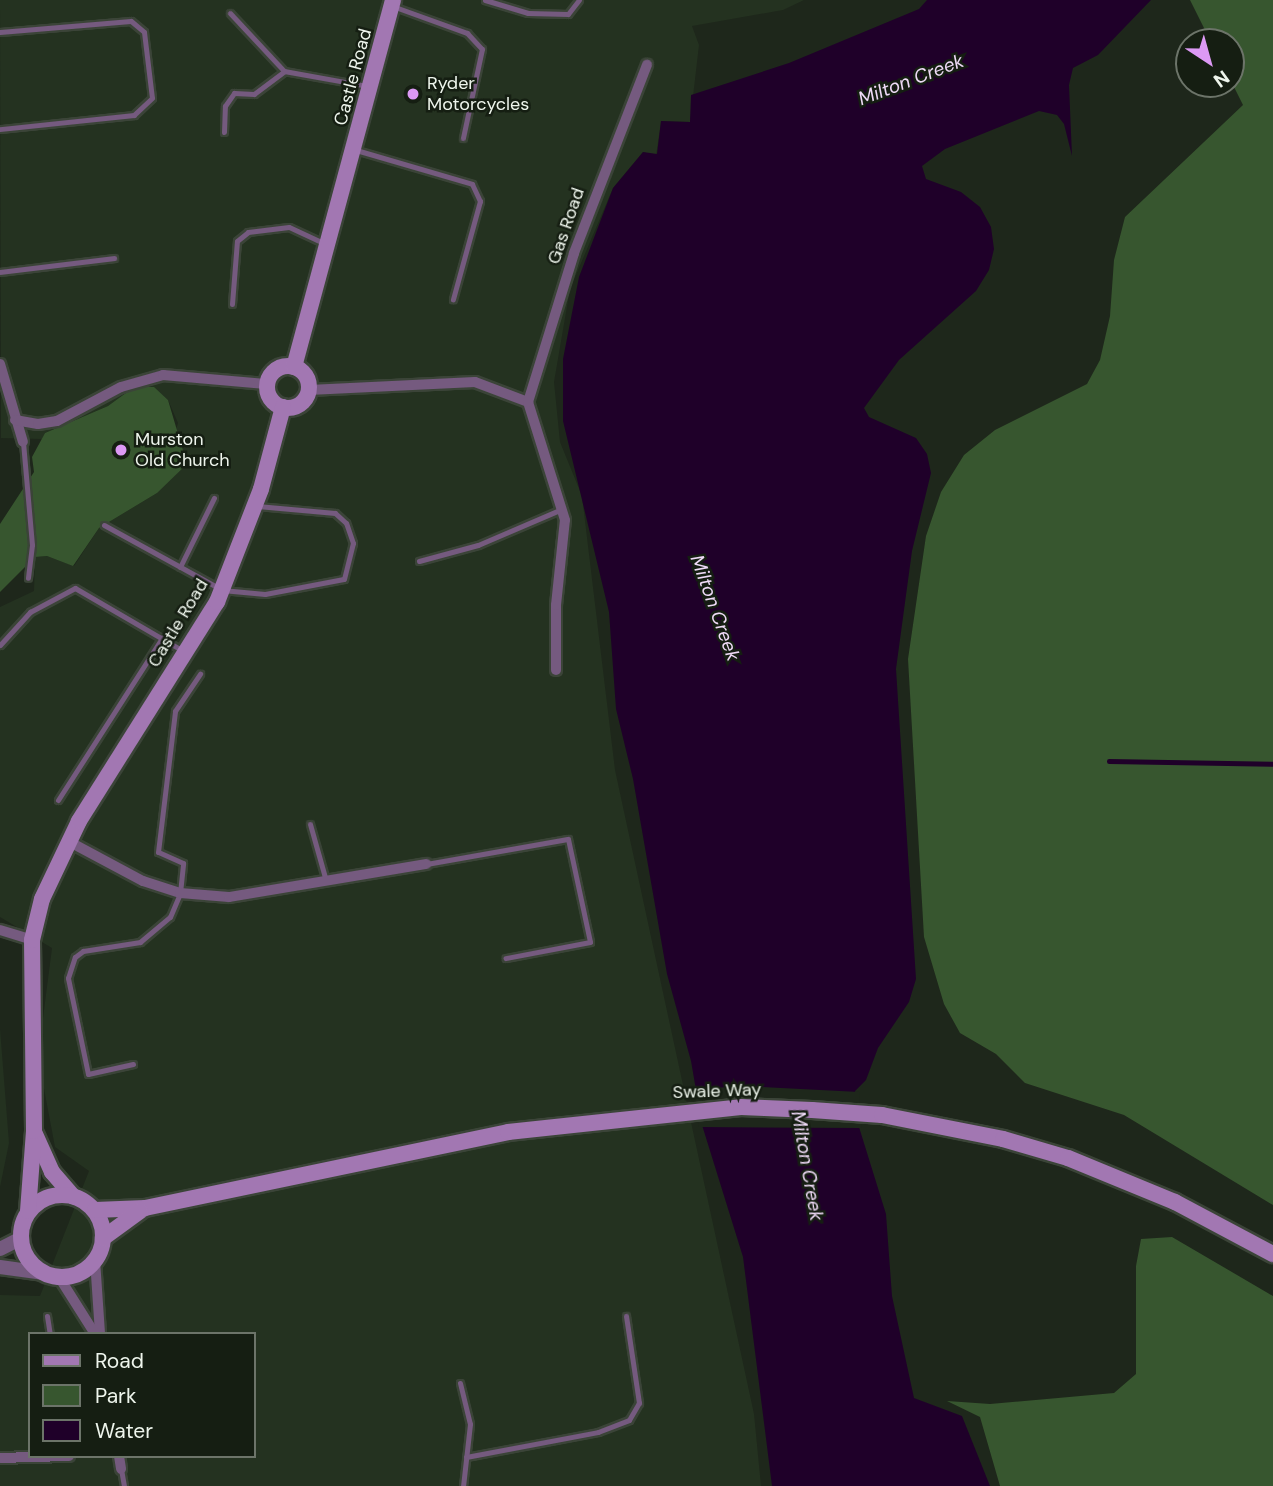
<!DOCTYPE html>
<html>
<head>
<meta charset="utf-8">
<style>
	body { margin:0 }
	#map { position:relative; width:1273px; height:1486px; overflow:hidden; background:#1e271b; font-family:"DM Sans",sans-serif }
	div>[style] { position:absolute }
	.built>* { inset:0; background:#243220 }
	.green>* { inset:0; background:#37562f }
	.water>* { inset:0; background:#1f0029 }
	.pier>* { inset:0; background:#1e271b }
	.stream>* { height:4.5px; margin:-2.25px; padding:0 2.25px; transform-origin:2.25px; border-radius:2.25px; background:#1f0029 }
	.roads { filter:drop-shadow(2px 0 #3b4438) drop-shadow(-2px 0 #3b4438) drop-shadow(0 2px #3b4438) drop-shadow(0 -2px #3b4438) }
	.service>* { height:5px; margin:-2.5px; padding:0 2.5px; transform-origin:2.5px; border-radius:2.5px; background:#755a7f }
	.minor>* { height:10px; margin:-5px; padding:0 5px; transform-origin:5px; border-radius:5px; background:#755a7f }
	.tertiary>* { height:14px; margin:-7px; padding:0 7px; transform-origin:7px; border-radius:7px; background:#755a7f }
	.secondary>* { height:16px; margin:-8px; padding:0 8px; transform-origin:8px; border-radius:8px; background:#a277b2 }
	.secondary>.ring { margin:-8px; padding:0; box-sizing:content-box; background:none; border:16px solid #a277b2; border-radius:50% }
	.dots>* { width:19px; height:19px; translate:-50% -50%; box-sizing:border-box; border:4px solid #151e12; border-radius:50% }
	span { translate:-50% -50%; white-space:nowrap; text-align:center; line-height:1.15; -webkit-text-stroke:5px #151e12; paint-order:stroke }
	.street-label { font-size:18px; color:#eef5ec }
	.poi-label { font-size:18px; color:#eef5ec }
	.left { translate:0 -50%; text-align:left }
	.water-label { font-size:19px; color:#efdaf7; font-style:italic }
	.legend { position:absolute; left:28px; top:1332px; width:228px; height:126px; box-sizing:border-box; background:#151e12; border:2px solid #6c7469; margin:0; padding:9px 12px; list-style:none; font-size:21px; color:#eef5ec }
	.legend li { display:flex; align-items:center; gap:14px; height:35px }
	.legend b { width:35px; border:2px solid #6c7469 }
	.north { position:absolute; left:1175px; top:28px; width:70px; height:70px; box-sizing:border-box; background:#151e12; border:2px solid #6c7469; border-radius:50%; rotate:144deg; font-size:19px; font-weight:700; line-height:28px; text-align:center; color:#eef5ec }
	.north::after { content:''; display:block; margin:auto; width:24px; height:32px; background:#dc99f4; clip-path:polygon(50% 0,100% 100%,50% 72%,0 100%) }
</style>
</head>
<body>
<div id="map">
	<div class="built">
		<i style="clip-path:polygon(evenodd,0 0,804px 0,783px 10px,692px 26px,699px 45px,690px 122px,661px 121px,656px 156px,643px 152px,613px 188px,570px 289px,554px 382px,560px 442px,582px 496px,615px 770px,754px 1414px,761px 1486px,0 1486px,0 1295px,40px 1296px,89px 1171px,55px 1147px,38px 1057px,52px 948px,0 917px,0 607px,34px 591px,35px 557px,47px 556px,74px 566px,99px 528px,157px 493px,178px 423px,168px 400px,153px 387px,134px 387px,108px 406px,45px 433px,42px 439px,1px 438px,0 0,30px 1334px,254px 1334px,254px 1456px,30px 1456px,30px 1334px)"></i>
		<i style="clip-path:polygon(0 1029px,9px 1143px,0 1187px)"></i>
	</div>
	<div class="green">
		<i style="clip-path:polygon(1190px 0,1273px 0,1273px 1205px,1124px 1115px,1025px 1083px,996px 1054px,960px 1033px,944px 1004px,924px 937px,908px 659px,926px 536px,941px 492px,964px 455px,995px 430px,1087px 384px,1100px 360px,1110px 316px,1114px 260px,1125px 217px,1243px 105px,1231px 81px,1231px 42px,1211px 42px)"></i>
		<i style="clip-path:polygon(134px 387px,154px 387px,168px 400px,187px 464px,157px 493px,99px 528px,73px 566px,47px 556px,35px 557px,0 592px,0 524px,34px 472px,32px 457px,45px 433px,108px 406px)"></i>
		<i style="clip-path:polygon(1172px 1237px,1273px 1296px,1273px 1486px,1000px 1486px,980px 1417px,947px 1401px,990px 1404px,1114px 1393px,1136px 1374px,1136px 1266px,1141px 1239px)"></i>
	</div>
	<div class="water">
		<i style="clip-path:polygon(927px 0,1151px 0,1098px 55px,1073px 68px,1069px 85px,1072px 156px,1064px 124px,1057px 115px,1039px 111px,945px 149px,922px 166px,926px 179px,961px 192px,980px 207px,991px 227px,994px 249px,989px 270px,976px 291px,899px 360px,864px 408px,869px 417px,916px 438px,927px 454px,931px 473px,912px 551px,896px 669px,916px 979px,909px 1002px,878px 1048px,866px 1080px,855px 1091px,859px 1127px,886px 1214px,892px 1296px,914px 1398px,962px 1416px,990px 1486px,772px 1486px,743px 1257px,702px 1125px,691px 1061px,667px 974px,633px 779px,616px 709px,609px 612px,563px 421px,563px 359px,579px 277px,613px 188px,643px 152px,657px 154px,661px 121px,690px 122px,691px 95px,789px 63px,919px 9px)"></i>
	</div>
	<div class="pier">
		<i style="clip-path:polygon(740px 1086px,859px 1092px,862px 1128px,699px 1127px,691px 1090px)"></i>
	</div>
	<div class="stream">
		<i style="left:1109px;top:761px;width:164px;rotate:1deg"></i>
	</div>
	<div class="roads">
		<div class="service">
			<i style="left:485px;top:0;width:45px;rotate:16.8deg"></i>
			<i style="left:528px;top:13px;width:40px;rotate:1.4deg"></i>
			<i style="left:568px;top:14px;width:18px;rotate:-52deg"></i>
			<i style="left:395px;top:7px;width:77px;rotate:19.9deg"></i>
			<i style="left:467px;top:33px;width:22px;rotate:47deg"></i>
			<i style="left:482px;top:49px;width:91px;rotate:102.1deg"></i>
			<i style="left:230px;top:13px;width:79px;rotate:47deg"></i>
			<i style="left:0;top:32px;width:131px;rotate:-4.8deg"></i>
			<i style="left:131px;top:21px;width:17px;rotate:40deg"></i>
			<i style="left:144px;top:32px;width:66px;rotate:83.1deg"></i>
			<i style="left:152px;top:98px;width:25px;rotate:137deg"></i>
			<i style="left:134px;top:115px;width:135px;rotate:174deg"></i>
			<i style="left:224px;top:132px;width:26px;rotate:-88deg"></i>
			<i style="left:225px;top:106px;width:16px;rotate:-55deg"></i>
			<i style="left:234px;top:93px;width:20px;rotate:3deg"></i>
			<i style="left:254px;top:94px;width:38px;rotate:-37deg"></i>
			<i style="left:284px;top:71px;width:84px;rotate:10.2deg"></i>
			<i style="left:356px;top:150px;width:121px;rotate:16.3deg"></i>
			<i style="left:472px;top:184px;width:19px;rotate:65deg"></i>
			<i style="left:480px;top:201px;width:102px;rotate:105.4deg"></i>
			<i style="left:0;top:272px;width:115px;rotate:-7deg"></i>
			<i style="left:232px;top:304px;width:63px;rotate:-85.5deg"></i>
			<i style="left:237px;top:241px;width:14px;rotate:-39deg"></i>
			<i style="left:248px;top:232px;width:41px;rotate:-7deg"></i>
			<i style="left:289px;top:227px;width:38px;rotate:25deg"></i>
			<i style="left:23px;top:442px;width:103px;rotate:85deg"></i>
			<i style="left:32px;top:545px;width:33px;rotate:97deg"></i>
			<i style="left:104px;top:525px;width:135px;rotate:28.8deg"></i>
			<i style="left:222px;top:590px;width:43px;rotate:5.3deg"></i>
			<i style="left:265px;top:594px;width:80px;rotate:-10.8deg"></i>
			<i style="left:344px;top:579px;width:37px;rotate:-76deg"></i>
			<i style="left:353px;top:543px;width:21px;rotate:-109deg"></i>
			<i style="left:346px;top:523px;width:15px;rotate:-138deg"></i>
			<i style="left:335px;top:513px;width:78px;rotate:-174.9deg"></i>
			<i style="left:419px;top:561px;width:61px;rotate:-15.2deg"></i>
			<i style="left:478px;top:545px;width:91px;rotate:-23.2deg"></i>
			<i style="left:180px;top:567px;width:77px;rotate:-63.8deg"></i>
			<i style="left:0;top:645px;width:45px;rotate:-47.7deg"></i>
			<i style="left:30px;top:612px;width:51px;rotate:-28.1deg"></i>
			<i style="left:75px;top:588px;width:127px;rotate:30.2deg"></i>
			<i style="left:58px;top:800px;width:193px;rotate:-57.3deg"></i>
			<i style="left:310px;top:824px;width:59px;rotate:74.3deg"></i>
			<i style="left:426px;top:864px;width:144px;rotate:-10deg"></i>
			<i style="left:568px;top:839px;width:105px;rotate:77.9deg"></i>
			<i style="left:590px;top:942px;width:86px;rotate:169.2deg"></i>
			<i style="left:133px;top:1064px;width:46px;rotate:167.5deg"></i>
			<i style="left:88px;top:1074px;width:98px;rotate:-101.8deg"></i>
			<i style="left:68px;top:978px;width:22px;rotate:-72deg"></i>
			<i style="left:75px;top:957px;width:10px;rotate:-37deg"></i>
			<i style="left:83px;top:951px;width:58px;rotate:-9deg"></i>
			<i style="left:140px;top:942px;width:39px;rotate:-40deg"></i>
			<i style="left:170px;top:917px;width:26px;rotate:-67deg"></i>
			<i style="left:180px;top:893px;width:30px;rotate:-84deg"></i>
			<i style="left:183px;top:863px;width:27px;rotate:-156deg"></i>
			<i style="left:158px;top:852px;width:142px;rotate:-83.1deg"></i>
			<i style="left:175px;top:711px;width:45px;rotate:-56deg"></i>
			<i style="left:47px;top:1316px;width:18px;rotate:81deg"></i>
			<i style="left:460px;top:1383px;width:42px;rotate:76.3deg"></i>
			<i style="left:470px;top:1424px;width:62px;rotate:96.4deg"></i>
			<i style="left:466px;top:1457px;width:134px;rotate:-10.7deg"></i>
			<i style="left:598px;top:1432px;width:33px;rotate:-21deg"></i>
			<i style="left:629px;top:1420px;width:20px;rotate:-60deg"></i>
			<i style="left:639px;top:1403px;width:88px;rotate:-98.5deg"></i>
			<i style="left:121px;top:1469px;width:17px;rotate:80deg"></i>
		</div>
		<div class="minor">
			<i style="left:0;top:364px;width:81px;rotate:73.6deg"></i>
			<i style="left:309px;top:390px;width:166px;rotate:-2.8deg"></i>
			<i style="left:475px;top:382px;width:57px;rotate:20.7deg"></i>
			<i style="left:15px;top:420px;width:23px;rotate:10deg"></i>
			<i style="left:38px;top:424px;width:19px;rotate:-9deg"></i>
			<i style="left:57px;top:421px;width:72px;rotate:-28deg"></i>
			<i style="left:121px;top:387px;width:44px;rotate:-15.9deg"></i>
			<i style="left:163px;top:375px;width:103px;rotate:5deg"></i>
			<i style="left:556px;top:670px;width:65px;rotate:-90deg"></i>
			<i style="left:556px;top:605px;width:85px;rotate:-84deg"></i>
			<i style="left:565px;top:520px;width:124px;rotate:-107.4deg"></i>
			<i style="left:528px;top:402px;width:156px;rotate:-72.8deg"></i>
			<i style="left:574px;top:253px;width:202px;rotate:-68.8deg"></i>
			<i style="left:68px;top:841px;width:85px;rotate:28.1deg"></i>
			<i style="left:143px;top:881px;width:39px;rotate:18deg"></i>
			<i style="left:180px;top:893px;width:49px;rotate:4.7deg"></i>
			<i style="left:229px;top:897px;width:200px;rotate:-9.5deg"></i>
			<i style="left:0;top:930px;width:34px;rotate:17deg"></i>
			<i style="left:95px;top:1260px;width:74px;rotate:86.1deg"></i>
			<i style="left:59px;top:1277px;width:67px;rotate:57.7deg"></i>
			<i style="left:119px;top:1456px;width:13px;rotate:81deg"></i>
			<i style="left:0;top:1458px;width:69px;rotate:-1.7deg"></i>
		</div>
		<div class="tertiary">
			<i style="left:0;top:1249px;width:22px;rotate:-27deg"></i>
			<i style="left:0;top:1267px;width:43px;rotate:7.9deg"></i>
		</div>
		<div class="secondary">
			<i class="ring" style="left:267px;top:366px;width:26px;height:26px"></i>
			<i style="left:294px;top:367px;width:380px;rotate:-74.9deg"></i>
			<i style="left:35px;top:1134px;width:42px;rotate:65.9deg"></i>
			<i style="left:52px;top:1172px;width:32px;rotate:49deg"></i>
			<i class="ring" style="left:21px;top:1195px;width:66px;height:66px"></i>
			<i style="left:95px;top:1210px;width:50px;rotate:-2.3deg"></i>
			<i style="left:145px;top:1208px;width:371px;rotate:-11.8deg"></i>
			<i style="left:508px;top:1132px;width:234px;rotate:-6.1deg"></i>
			<i style="left:741px;top:1107px;width:71px;rotate:2.4deg"></i>
			<i style="left:812px;top:1110px;width:70px;rotate:4.1deg"></i>
			<i style="left:882px;top:1115px;width:123px;rotate:11.2deg"></i>
			<i style="left:1003px;top:1139px;width:68px;rotate:16.3deg"></i>
			<i style="left:1068px;top:1158px;width:116px;rotate:22.4deg"></i>
			<i style="left:1175px;top:1202px;width:111px;rotate:28deg"></i>
			<i style="left:28px;top:1211px;width:80px;rotate:-85.7deg"></i>
			<i style="left:34px;top:1131px;width:191px;rotate:-90.6deg"></i>
			<i style="left:32px;top:940px;width:42px;rotate:-76.3deg"></i>
			<i style="left:42px;top:899px;width:86px;rotate:-64.6deg"></i>
			<i style="left:79px;top:821px;width:259px;rotate:-57.8deg"></i>
			<i style="left:217px;top:602px;width:121px;rotate:-68.7deg"></i>
			<i style="left:261px;top:489px;width:85px;rotate:-75deg"></i>
			<i style="left:103px;top:1238px;width:46px;rotate:-36.1deg"></i>
		</div>
	</div>
	<div class="dots">
		<i style="left:413px;top:94px;background:#dc99f4"></i>
		<i style="left:121px;top:450px;background:#dc99f4"></i>
	</div>
	<div class="street-label">
		<span style="left:353px;top:77px;rotate:-75deg">Castle Road</span>
		<span style="left:566px;top:226px;rotate:-71deg">Gas Road</span>
		<span style="left:178px;top:623px;rotate:-59deg">Castle Road</span>
		<span style="left:717px;top:1091px;rotate:-2deg">Swale Way</span>
	</div>
	<div class="poi-label">
		<span class="left" style="left:427px;top:94px">Ryder<br>Motorcycles</span>
		<span class="left" style="left:135px;top:450px">Murston<br>Old Church</span>
	</div>
	<div class="water-label">
		<span style="left:911px;top:80px;rotate:-21deg">Milton Creek</span>
		<span style="left:715px;top:608px;rotate:70deg">Milton Creek</span>
		<span style="left:807px;top:1166px;rotate:80deg">Milton Creek</span>
	</div>
	<ul class="legend">
	<li><b style="height:9px;background:#a277b2"></b>Road</li>
	<li><b style="height:19px;background:#37562f"></b>Park</li>
	<li><b style="height:19px;background:#1f0029"></b>Water</li>
	</ul>
	<div class="north">N</div>
</div>
</body>
</html>
